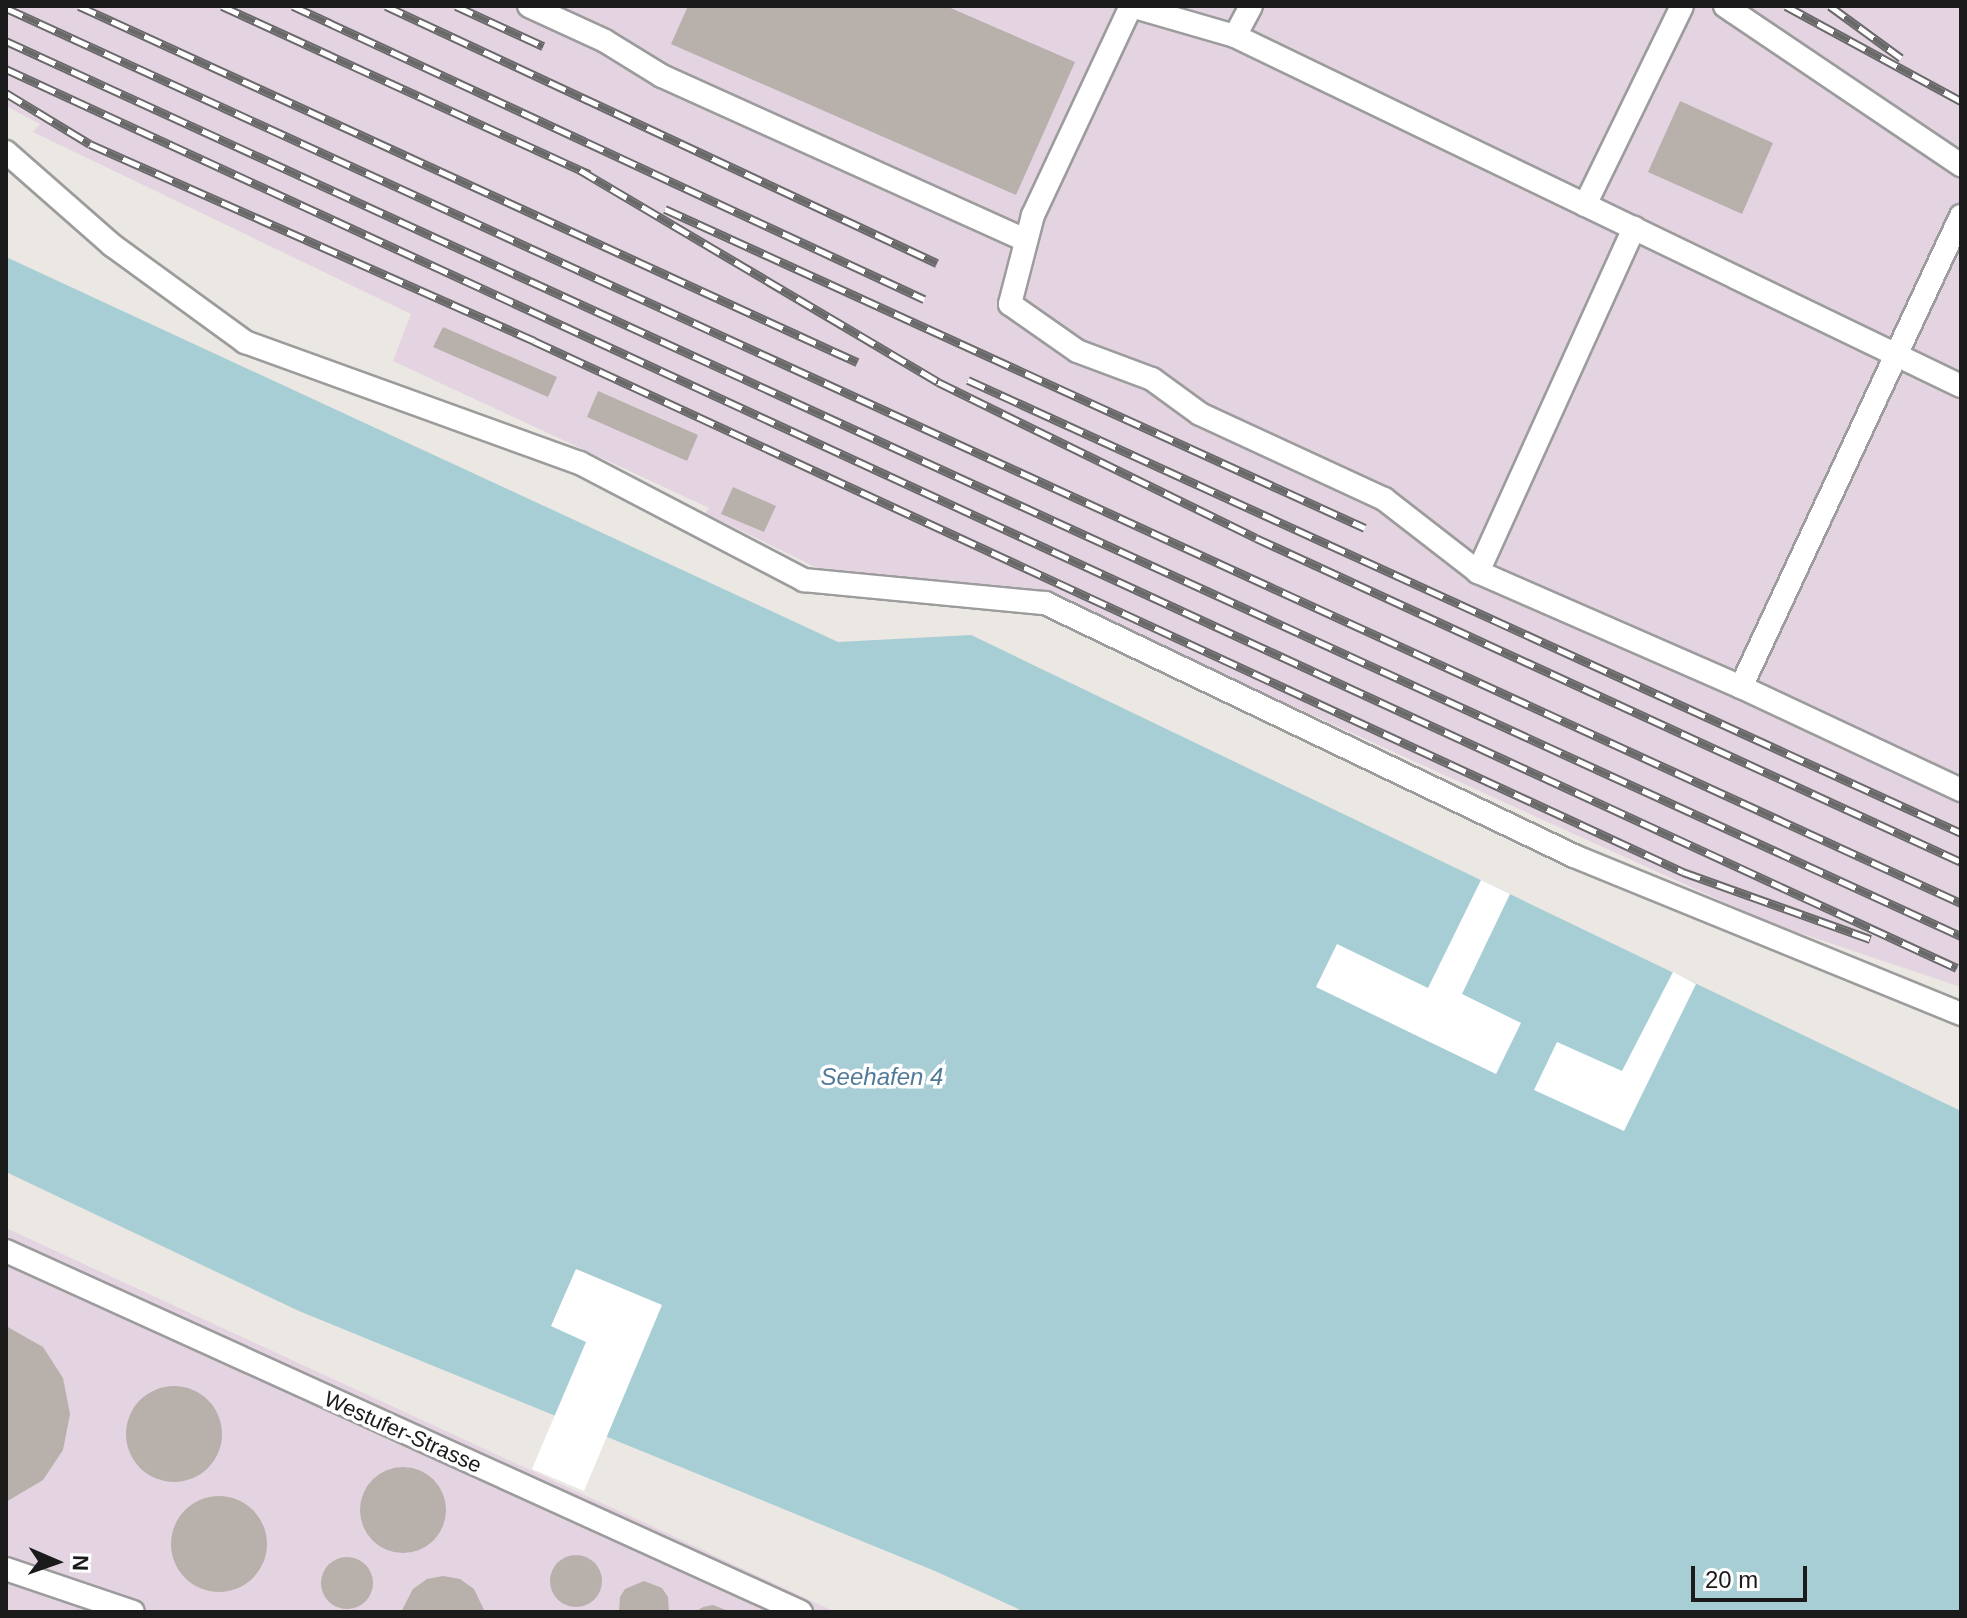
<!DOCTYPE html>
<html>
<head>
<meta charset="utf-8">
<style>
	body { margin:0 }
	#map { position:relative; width:1967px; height:1618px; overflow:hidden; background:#ebe7e2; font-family:Arial,sans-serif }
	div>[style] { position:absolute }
	.industrial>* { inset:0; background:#e4d4e2 }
	.water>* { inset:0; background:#a7ced4 }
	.pier>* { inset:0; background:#fff }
	.building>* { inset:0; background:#b8b0ab }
	.round { border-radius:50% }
	.roads { filter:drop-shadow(2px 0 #9c9c9c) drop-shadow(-2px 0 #9c9c9c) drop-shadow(0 2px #9c9c9c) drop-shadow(0 -2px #9c9c9c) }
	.lane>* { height:22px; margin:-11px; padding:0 11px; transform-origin:11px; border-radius:11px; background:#fff }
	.rail>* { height:9px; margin-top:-4.5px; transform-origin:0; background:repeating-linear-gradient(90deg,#fff 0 18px,#696969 0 36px); box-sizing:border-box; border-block:2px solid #696969 }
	span { translate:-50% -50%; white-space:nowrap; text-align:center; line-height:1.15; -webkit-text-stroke:7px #fff; paint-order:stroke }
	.street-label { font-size:22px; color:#1b1b1b }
	.water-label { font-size:24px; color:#517a98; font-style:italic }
	.frame { position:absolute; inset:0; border:8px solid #1b1b1b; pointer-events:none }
	.north { position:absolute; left:16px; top:1522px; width:80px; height:80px; -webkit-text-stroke:6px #fff; paint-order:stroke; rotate:92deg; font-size:22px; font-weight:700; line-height:32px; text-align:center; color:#1b1b1b }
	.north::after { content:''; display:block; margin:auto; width:28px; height:36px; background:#1b1b1b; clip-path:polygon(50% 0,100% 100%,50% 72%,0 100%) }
	.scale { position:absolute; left:1691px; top:1566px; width:116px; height:36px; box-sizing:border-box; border:4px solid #1b1b1b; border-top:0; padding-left:10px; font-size:24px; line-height:28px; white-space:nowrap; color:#1b1b1b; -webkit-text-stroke:6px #fff; paint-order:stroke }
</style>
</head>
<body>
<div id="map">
	<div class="industrial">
		<i style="clip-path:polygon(6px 6px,1961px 6px,1961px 987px,1770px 923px,1046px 594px,817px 568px,705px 513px,709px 508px,393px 361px,411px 314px,33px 132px,40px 124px,6px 106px)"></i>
		<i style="clip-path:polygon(6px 1228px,658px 1529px,835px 1612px,6px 1612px)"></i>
	</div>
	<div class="water">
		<i style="clip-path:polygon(6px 257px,838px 642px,971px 635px,1961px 1111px,1961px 1612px,1025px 1612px,935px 1571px,299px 1311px,6px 1172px)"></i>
	</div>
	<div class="pier">
		<i style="clip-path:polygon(1481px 880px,1510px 894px,1462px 994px,1521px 1023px,1496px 1074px,1316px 987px,1337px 944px,1428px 988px)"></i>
		<i style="clip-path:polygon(1673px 972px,1696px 984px,1624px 1131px,1534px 1090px,1557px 1042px,1622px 1071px)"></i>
		<i style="clip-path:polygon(576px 1269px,662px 1305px,584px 1491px,532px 1469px,586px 1342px,551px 1326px)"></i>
	</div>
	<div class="building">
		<i style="clip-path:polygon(688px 6px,946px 6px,1075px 62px,1016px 195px,671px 44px)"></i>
		<i style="clip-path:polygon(1680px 101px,1773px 143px,1742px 214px,1648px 172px)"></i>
		<i style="clip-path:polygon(443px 327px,557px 377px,548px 397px,433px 347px)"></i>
		<i style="clip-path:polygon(598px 391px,698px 435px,687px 461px,587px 417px)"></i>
		<i style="clip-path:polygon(733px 487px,776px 506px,764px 532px,721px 514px)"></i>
		<i style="clip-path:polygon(6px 1326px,43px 1347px,63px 1378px,70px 1414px,63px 1450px,43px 1480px,6px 1502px)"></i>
		<i class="round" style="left:126px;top:1386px;width:96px;height:96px"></i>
		<i class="round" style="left:360px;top:1467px;width:86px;height:86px"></i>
		<i class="round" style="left:171px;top:1496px;width:96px;height:96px"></i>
		<i class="round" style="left:550px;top:1555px;width:52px;height:52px"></i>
		<i class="round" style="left:321px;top:1557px;width:52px;height:52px"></i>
		<i style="clip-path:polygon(443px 1576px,460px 1579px,474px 1589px,485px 1612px,401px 1612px,413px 1589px,427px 1579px)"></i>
		<i style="clip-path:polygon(644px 1581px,662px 1588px,668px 1597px,669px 1612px,619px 1612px,620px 1597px,625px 1589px)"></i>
		<i style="clip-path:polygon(713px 1605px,731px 1612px,695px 1612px,703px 1607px)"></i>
	</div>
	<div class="roads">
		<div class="lane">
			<i style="left:529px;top:6px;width:84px;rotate:24.7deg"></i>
			<i style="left:605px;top:41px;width:67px;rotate:31.6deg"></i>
			<i style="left:662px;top:76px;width:399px;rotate:24.3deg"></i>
			<i style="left:1131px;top:6px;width:231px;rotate:115.1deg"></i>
			<i style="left:1033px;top:215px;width:92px;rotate:104.5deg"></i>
			<i style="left:1010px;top:304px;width:82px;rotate:35deg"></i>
			<i style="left:1077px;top:351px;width:80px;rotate:20.5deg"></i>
			<i style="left:1152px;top:379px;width:59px;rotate:36.1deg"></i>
			<i style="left:1200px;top:414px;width:203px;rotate:24.8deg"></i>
			<i style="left:1384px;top:499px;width:119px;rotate:37.8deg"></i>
			<i style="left:1478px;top:572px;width:287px;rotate:23.6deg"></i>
			<i style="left:1741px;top:687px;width:243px;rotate:25.1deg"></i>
			<i style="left:1131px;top:6px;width:108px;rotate:16.1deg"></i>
			<i style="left:1251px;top:6px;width:34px;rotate:118deg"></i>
			<i style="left:1235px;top:36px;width:806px;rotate:25.74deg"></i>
			<i style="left:1725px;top:6px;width:285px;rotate:34deg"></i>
			<i style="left:6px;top:152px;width:141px;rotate:41.3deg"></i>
			<i style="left:112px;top:245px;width:165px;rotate:36.1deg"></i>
			<i style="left:245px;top:342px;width:356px;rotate:19.9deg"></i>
			<i style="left:580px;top:463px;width:253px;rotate:27.6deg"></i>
			<i style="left:804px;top:580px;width:242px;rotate:5.5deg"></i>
			<i style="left:1045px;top:603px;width:586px;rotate:25.56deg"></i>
			<i style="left:1574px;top:856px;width:418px;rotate:22.2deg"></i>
			<i style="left:1585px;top:205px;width:221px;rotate:-64deg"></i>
			<i style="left:1478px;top:572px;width:378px;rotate:-65.6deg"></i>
			<i style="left:1741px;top:687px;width:520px;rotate:-64.96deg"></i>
			<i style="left:6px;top:1251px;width:873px;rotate:24.42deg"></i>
			<i style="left:6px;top:1569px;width:134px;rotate:18.7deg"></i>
		</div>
	</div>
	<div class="rail">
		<i style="left:79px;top:6px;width:856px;rotate:24.59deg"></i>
		<i style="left:222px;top:6px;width:404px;rotate:24.6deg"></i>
		<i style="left:293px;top:6px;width:696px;rotate:24.91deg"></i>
		<i style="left:386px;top:6px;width:608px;rotate:25.01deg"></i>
		<i style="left:456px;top:6px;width:96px;rotate:24.7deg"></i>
		<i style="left:1786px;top:6px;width:199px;rotate:28.5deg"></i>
		<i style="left:1830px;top:6px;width:88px;rotate:36.2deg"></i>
		<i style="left:6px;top:8px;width:2150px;rotate:24.6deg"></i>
		<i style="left:6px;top:41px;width:2150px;rotate:24.6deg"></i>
		<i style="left:6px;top:69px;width:2148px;rotate:24.74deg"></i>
		<i style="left:6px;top:93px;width:98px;rotate:31.3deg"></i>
		<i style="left:90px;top:144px;width:486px;rotate:23.9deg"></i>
		<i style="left:534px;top:341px;width:1266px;rotate:24.8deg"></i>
		<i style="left:1683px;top:872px;width:199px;rotate:19.7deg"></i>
		<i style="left:580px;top:170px;width:416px;rotate:30.6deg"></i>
		<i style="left:938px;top:382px;width:354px;rotate:26.1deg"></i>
		<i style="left:1256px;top:538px;width:776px;rotate:24.68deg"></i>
		<i style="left:665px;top:209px;width:769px;rotate:24.5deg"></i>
		<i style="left:968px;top:380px;width:1091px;rotate:24.52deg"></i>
	</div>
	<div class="street-label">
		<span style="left:403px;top:1432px;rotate:24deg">Westufer-Strasse</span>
	</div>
	<div class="water-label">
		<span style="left:882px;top:1077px">Seehafen 4</span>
	</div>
	<div class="frame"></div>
	<div class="north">N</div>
	<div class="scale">20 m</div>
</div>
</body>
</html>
